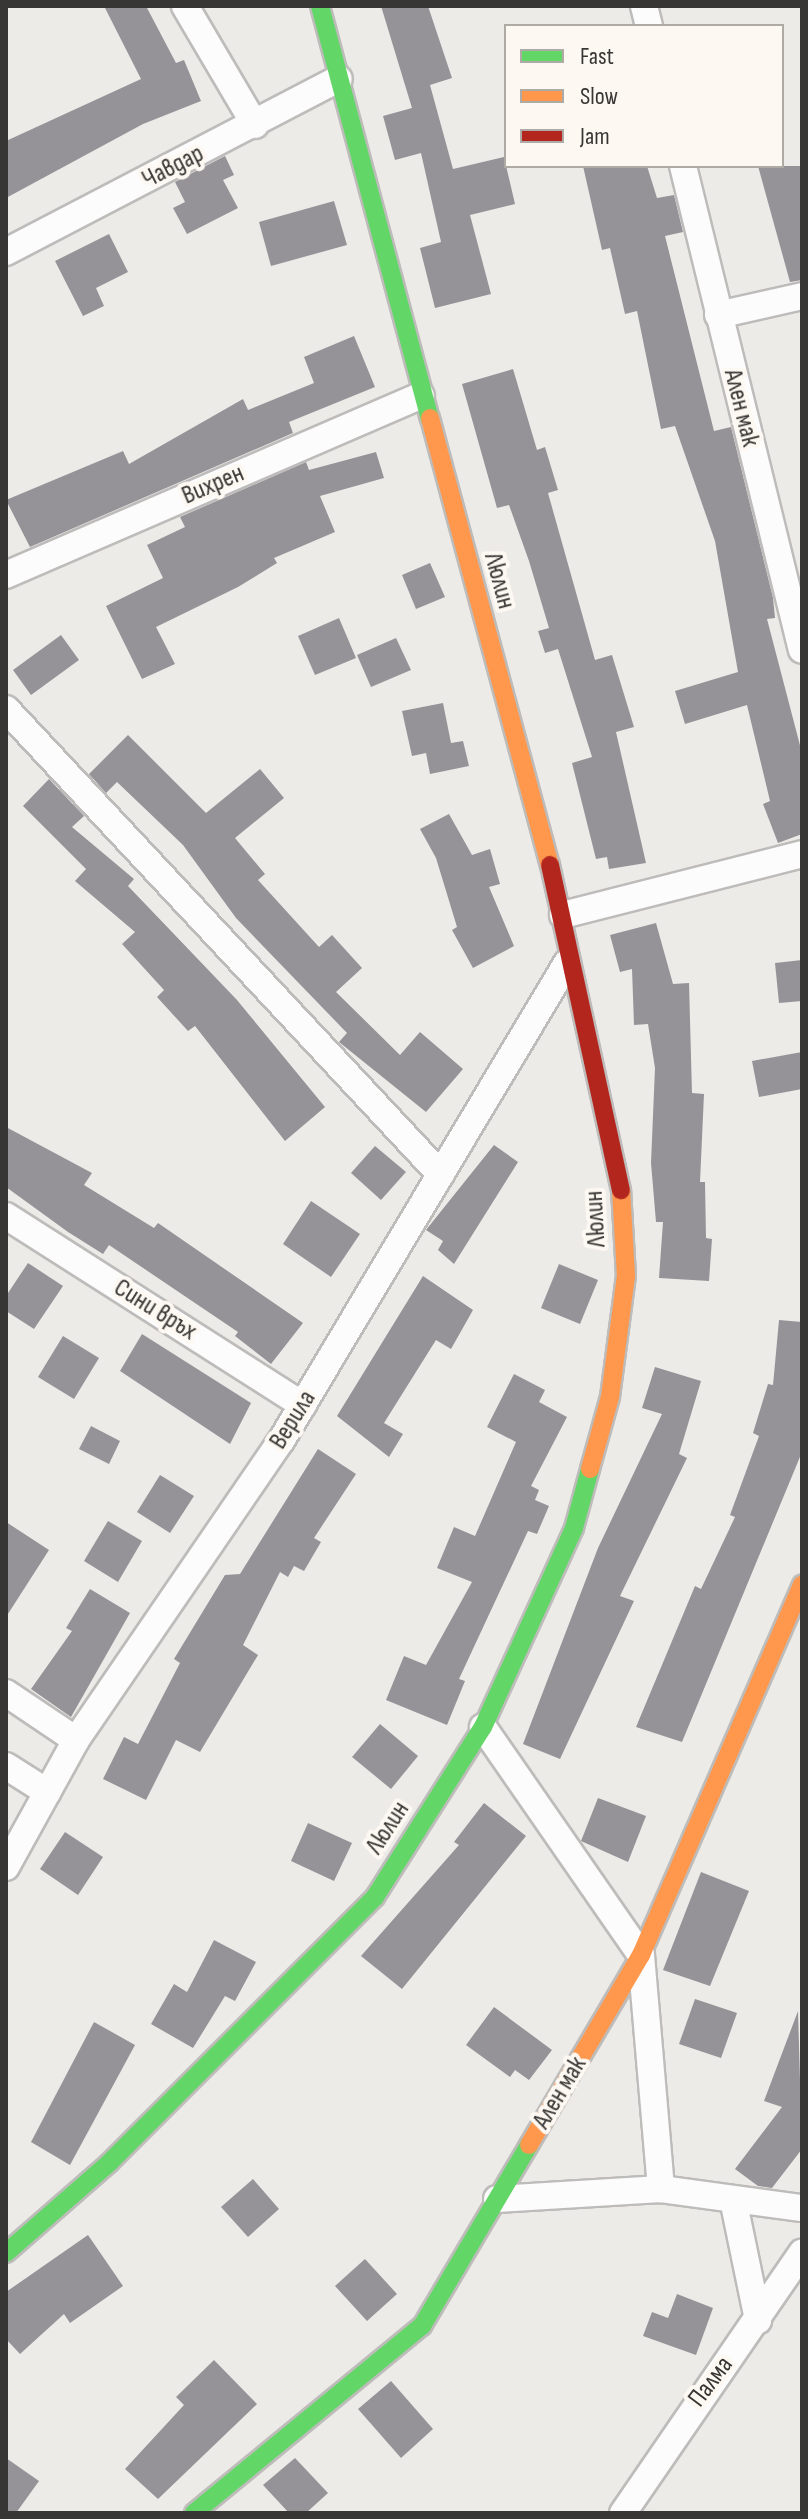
<!DOCTYPE html>
<html>
<head>
<meta charset="utf-8">
<style>
	body { margin:0 }
	#map { position:relative; width:808px; height:2519px; overflow:hidden; background:#edebe8; font-family:"Sofia Sans Condensed",sans-serif }
	div>[style] { position:absolute }
	.building>* { inset:0; background:#959397 }
	.roads { filter:drop-shadow(2px 0 #bebcba) drop-shadow(-2px 0 #bebcba) drop-shadow(0 2px #bebcba) drop-shadow(0 -2px #bebcba) }
	.street>* { height:26px; margin:-13px; padding:0 13px; transform-origin:13px; border-radius:13px; background:#fcfcfc }
	.fast>* { height:18px; margin:-9px; padding:0 9px; transform-origin:9px; border-radius:9px; background:#63d668 }
	.slow>* { height:18px; margin:-9px; padding:0 9px; transform-origin:9px; border-radius:9px; background:#ff974d }
	.jam>* { height:18px; margin:-9px; padding:0 9px; transform-origin:9px; border-radius:9px; background:#b3261e }
	span { translate:-50% -50%; white-space:nowrap; text-align:center; line-height:1.15; -webkit-text-stroke:8px #fdf8f2; paint-order:stroke }
	.street-label { font-size:26px; color:#383634 }
	.frame { position:absolute; inset:0; border:8px solid #383634; pointer-events:none }
	.legend { position:absolute; left:504px; top:24px; width:280px; height:144px; box-sizing:border-box; background:#fdf8f2; border:2px solid #aeaaa6; margin:0; padding:10px 14px; list-style:none; font-size:24px; color:#383634 }
	.legend li { display:flex; align-items:center; gap:16px; height:40px }
	.legend b { width:40px; border:2px solid #aeaaa6 }
</style>
</head>
<body>
<div id="map">
	<div class="building">
		<i style="clip-path:polygon(104px 6px,146px 6px,176px 63px,184px 60px,201px 101px,143px 124px,6px 198px,6px 141px,141px 79px)"></i>
		<i style="clip-path:polygon(381px 6px,428px 6px,452px 78px,430px 85px,453px 169px,504px 157px,515px 204px,470px 215px,491px 294px,435px 308px,420px 248px,441px 242px,421px 153px,395px 160px,383px 116px,412px 108px)"></i>
		<i style="clip-path:polygon(225px 156px,234px 175px,223px 180px,238px 208px,187px 234px,173px 208px,185px 202px,175px 182px)"></i>
		<i style="clip-path:polygon(583px 166px,647px 166px,657px 198px,674px 195px,683px 232px,665px 236px,714px 431px,731px 427px,773px 598px,775px 618px,767px 619px,802px 753px,802px 834px,778px 843px,763px 804px,770px 801px,747px 705px,685px 724px,675px 691px,738px 672px,715px 541px,675px 426px,661px 429px,637px 311px,625px 314px,610px 248px,602px 250px)"></i>
		<i style="clip-path:polygon(758px 166px,802px 166px,802px 280px,790px 282px)"></i>
		<i style="clip-path:polygon(334px 201px,347px 245px,271px 266px,259px 222px)"></i>
		<i style="clip-path:polygon(109px 234px,128px 272px,96px 288px,104px 306px,83px 316px,55px 261px)"></i>
		<i style="clip-path:polygon(354px 336px,375px 387px,289px 422px,293px 433px,30px 547px,6px 500px,123px 451px,129px 464px,243px 399px,248px 410px,314px 383px,304px 357px)"></i>
		<i style="clip-path:polygon(513px 369px,537px 450px,545px 447px,558px 490px,548px 493px,595px 660px,612px 655px,634px 727px,616px 732px,646px 863px,609px 869px,607px 857px,596px 859px,572px 763px,592px 757px,558px 649px,545px 653px,538px 631px,549px 628px,529px 561px,509px 505px,497px 508px,462px 384px)"></i>
		<i style="clip-path:polygon(376px 452px,384px 478px,320px 496px,335px 532px,274px 558px,277px 563px,238px 587px,156px 627px,175px 664px,142px 679px,106px 606px,163px 578px,147px 545px,185px 527px,180px 517px,306px 462px,309px 470px)"></i>
		<i style="clip-path:polygon(430px 563px,445px 597px,416px 609px,402px 575px)"></i>
		<i style="clip-path:polygon(339px 618px,356px 658px,315px 675px,298px 636px)"></i>
		<i style="clip-path:polygon(61px 635px,79px 660px,31px 695px,13px 670px)"></i>
		<i style="clip-path:polygon(396px 638px,411px 670px,371px 687px,357px 655px)"></i>
		<i style="clip-path:polygon(443px 703px,451px 743px,463px 741px,469px 766px,430px 774px,426px 753px,412px 756px,402px 711px)"></i>
		<i style="clip-path:polygon(128px 735px,206px 813px,260px 769px,284px 798px,235px 838px,265px 874px,258px 880px,319px 947px,332px 935px,362px 968px,336px 992px,400px 1055px,420px 1032px,463px 1069px,426px 1112px,339px 1042px,347px 1033px,236px 918px,183px 845px,117px 782px,106px 793px,89px 774px)"></i>
		<i style="clip-path:polygon(49px 779px,84px 816px,72px 827px,134px 879px,128px 886px,237px 1000px,325px 1107px,285px 1141px,195px 1026px,188px 1031px,157px 997px,164px 990px,122px 944px,135px 932px,75px 881px,86px 869px,23px 806px)"></i>
		<i style="clip-path:polygon(449px 814px,472px 855px,490px 849px,500px 884px,489px 887px,514px 946px,473px 968px,452px 930px,457px 927px,436px 858px,420px 829px)"></i>
		<i style="clip-path:polygon(656px 923px,673px 984px,689px 983px,692px 1093px,704px 1094px,700px 1182px,705px 1182px,706px 1238px,712px 1239px,709px 1281px,659px 1278px,663px 1222px,656px 1222px,651px 1163px,655px 1068px,648px 1024px,634px 1025px,632px 969px,620px 972px,610px 935px)"></i>
		<i style="clip-path:polygon(802px 960px,802px 1001px,779px 1003px,775px 963px)"></i>
		<i style="clip-path:polygon(802px 1052px,802px 1089px,759px 1097px,752px 1061px)"></i>
		<i style="clip-path:polygon(6px 1127px,92px 1173px,84px 1185px,154px 1228px,158px 1223px,303px 1323px,271px 1364px,235px 1336px,238px 1332px,109px 1245px,103px 1254px,68px 1232px,6px 1187px)"></i>
		<i style="clip-path:polygon(494px 1145px,518px 1162px,454px 1264px,438px 1250px,443px 1241px,426px 1230px)"></i>
		<i style="clip-path:polygon(375px 1146px,406px 1172px,381px 1200px,351px 1173px)"></i>
		<i style="clip-path:polygon(311px 1201px,360px 1234px,331px 1277px,283px 1244px)"></i>
		<i style="clip-path:polygon(28px 1263px,63px 1286px,34px 1329px,6px 1311px,6px 1296px)"></i>
		<i style="clip-path:polygon(559px 1264px,598px 1280px,580px 1324px,541px 1308px)"></i>
		<i style="clip-path:polygon(423px 1276px,473px 1310px,451px 1349px,436px 1340px,384px 1423px,403px 1434px,389px 1457px,337px 1416px)"></i>
		<i style="clip-path:polygon(779px 1320px,802px 1322px,802px 1452px,682px 1742px,636px 1727px,695px 1586px,701px 1589px,735px 1517px,730px 1515px,759px 1436px,753px 1433px,768px 1384px,773px 1385px)"></i>
		<i style="clip-path:polygon(142px 1334px,251px 1403px,230px 1444px,120px 1371px)"></i>
		<i style="clip-path:polygon(63px 1336px,99px 1358px,74px 1399px,38px 1377px)"></i>
		<i style="clip-path:polygon(655px 1367px,701px 1381px,679px 1454px,687px 1458px,620px 1596px,634px 1601px,560px 1759px,523px 1744px,598px 1548px,662px 1414px,642px 1408px)"></i>
		<i style="clip-path:polygon(514px 1374px,545px 1390px,539px 1402px,567px 1417px,531px 1486px,539px 1490px,535px 1500px,549px 1506px,537px 1534px,528px 1531px,459px 1679px,465px 1681px,447px 1725px,386px 1700px,404px 1656px,426px 1665px,472px 1582px,437px 1568px,454px 1527px,475px 1536px,516px 1442px,487px 1427px)"></i>
		<i style="clip-path:polygon(91px 1426px,120px 1441px,109px 1464px,79px 1449px)"></i>
		<i style="clip-path:polygon(318px 1449px,356px 1474px,314px 1538px,321px 1542px,304px 1571px,294px 1566px,288px 1577px,280px 1572px,243px 1645px,258px 1655px,200px 1752px,176px 1740px,146px 1800px,103px 1779px,124px 1737px,138px 1744px,180px 1663px,174px 1659px,225px 1575px,240px 1574px)"></i>
		<i style="clip-path:polygon(160px 1475px,194px 1496px,170px 1533px,137px 1512px)"></i>
		<i style="clip-path:polygon(108px 1521px,142px 1541px,118px 1582px,84px 1561px)"></i>
		<i style="clip-path:polygon(6px 1522px,49px 1550px,6px 1617px)"></i>
		<i style="clip-path:polygon(90px 1589px,130px 1613px,71px 1717px,31px 1689px,72px 1631px,66px 1628px)"></i>
		<i style="clip-path:polygon(380px 1724px,418px 1756px,391px 1789px,352px 1757px)"></i>
		<i style="clip-path:polygon(598px 1798px,646px 1816px,628px 1862px,581px 1841px)"></i>
		<i style="clip-path:polygon(484px 1803px,526px 1836px,402px 1989px,361px 1956px,459px 1845px,454px 1842px)"></i>
		<i style="clip-path:polygon(308px 1823px,352px 1843px,334px 1881px,291px 1861px)"></i>
		<i style="clip-path:polygon(65px 1832px,103px 1857px,78px 1895px,40px 1869px)"></i>
		<i style="clip-path:polygon(701px 1872px,749px 1891px,710px 1986px,663px 1970px)"></i>
		<i style="clip-path:polygon(214px 1940px,256px 1962px,235px 2001px,225px 1996px,193px 2048px,151px 2024px,174px 1984px,187px 1992px)"></i>
		<i style="clip-path:polygon(695px 1999px,737px 2013px,721px 2058px,679px 2044px)"></i>
		<i style="clip-path:polygon(494px 2007px,552px 2050px,529px 2080px,515px 2070px,510px 2077px,466px 2045px)"></i>
		<i style="clip-path:polygon(798px 2011px,802px 2149px,772px 2188px,758px 2186px,735px 2169px,782px 2107px,764px 2101px)"></i>
		<i style="clip-path:polygon(94px 2022px,135px 2045px,70px 2165px,31px 2142px)"></i>
		<i style="clip-path:polygon(253px 2179px,279px 2209px,248px 2237px,221px 2207px)"></i>
		<i style="clip-path:polygon(88px 2235px,123px 2286px,70px 2323px,64px 2314px,20px 2354px,6px 2339px,6px 2292px)"></i>
		<i style="clip-path:polygon(365px 2259px,397px 2294px,367px 2321px,335px 2286px)"></i>
		<i style="clip-path:polygon(677px 2294px,713px 2308px,696px 2355px,643px 2336px,652px 2312px,668px 2318px)"></i>
		<i style="clip-path:polygon(214px 2360px,257px 2404px,158px 2499px,125px 2469px,184px 2405px,176px 2397px)"></i>
		<i style="clip-path:polygon(391px 2381px,433px 2429px,401px 2458px,358px 2409px)"></i>
		<i style="clip-path:polygon(6px 2458px,39px 2481px,16px 2513px,6px 2513px)"></i>
		<i style="clip-path:polygon(295px 2458px,328px 2493px,306px 2513px,289px 2513px,263px 2485px)"></i>
	</div>
	<div class="roads">
		<div class="street">
			<i style="left:185px;top:6px;width:138px;rotate:59.5deg"></i>
			<i style="left:644px;top:6px;width:21px;rotate:76deg"></i>
			<i style="left:683px;top:166px;width:498px;rotate:76.2deg"></i>
			<i style="left:6px;top:252px;width:375px;rotate:-27.5deg"></i>
			<i style="left:718px;top:315px;width:86px;rotate:-12.7deg"></i>
			<i style="left:6px;top:575px;width:452px;rotate:-23.4deg"></i>
			<i style="left:6px;top:709px;width:637px;rotate:46.97deg"></i>
			<i style="left:563px;top:915px;width:247px;rotate:-14.3deg"></i>
			<i style="left:6px;top:1216px;width:352px;rotate:32.5deg"></i>
			<i style="left:6px;top:1693px;width:84px;rotate:33.9deg"></i>
			<i style="left:483px;top:1727px;width:277px;rotate:55.3deg"></i>
			<i style="left:641px;top:1955px;width:235px;rotate:85.1deg"></i>
			<i style="left:6px;top:1766px;width:49px;rotate:32.4deg"></i>
			<i style="left:6px;top:1867px;width:145px;rotate:-61.1deg"></i>
			<i style="left:76px;top:1740px;width:363px;rotate:-55.6deg"></i>
			<i style="left:281px;top:1441px;width:557px;rotate:-59.11deg"></i>
			<i style="left:497px;top:2199px;width:164px;rotate:-3.5deg"></i>
			<i style="left:661px;top:2189px;width:142px;rotate:7.7deg"></i>
			<i style="left:733px;top:2199px;width:124px;rotate:78.3deg"></i>
			<i style="left:623px;top:2513px;width:316px;rotate:-55.5deg"></i>
		</div>
		<div class="fast">
			<i style="left:320px;top:6px;width:426px;rotate:75.1deg"></i>
			<i style="left:6px;top:2253px;width:137px;rotate:-41.1deg"></i>
			<i style="left:109px;top:2163px;width:376px;rotate:-45deg"></i>
			<i style="left:375px;top:1897px;width:201px;rotate:-57.6deg"></i>
			<i style="left:483px;top:1727px;width:219px;rotate:-65.4deg"></i>
			<i style="left:574px;top:1528px;width:61px;rotate:-74.8deg"></i>
			<i style="left:194px;top:2513px;width:295px;rotate:-39.4deg"></i>
			<i style="left:422px;top:2326px;width:210px;rotate:-59.4deg"></i>
		</div>
		<div class="slow">
			<i style="left:430px;top:418px;width:463px;rotate:75deg"></i>
			<i style="left:590px;top:1469px;width:75px;rotate:-74.5deg"></i>
			<i style="left:610px;top:1397px;width:122px;rotate:-82.5deg"></i>
			<i style="left:626px;top:1276px;width:86px;rotate:-93.3deg"></i>
			<i style="left:529px;top:2145px;width:221px;rotate:-59.5deg"></i>
			<i style="left:641px;top:1955px;width:404px;rotate:-66.5deg"></i>
		</div>
		<div class="jam">
			<i style="left:550px;top:865px;width:333px;rotate:77.7deg"></i>
		</div>
	</div>
	<div class="street-label">
		<span style="left:173px;top:167px;rotate:-27deg">Чавдар</span>
		<span style="left:741px;top:408px;rotate:76deg">Ален мак</span>
		<span style="left:213px;top:485px;rotate:-23deg">Вихрен</span>
		<span style="left:499px;top:581px;rotate:75deg">Люлин</span>
		<span style="left:596px;top:1219px;rotate:-93deg">Люлин</span>
		<span style="left:155px;top:1310px;rotate:32deg">Сини връх</span>
		<span style="left:293px;top:1420px;rotate:-58deg">Верила</span>
		<span style="left:388px;top:1828px;rotate:-57deg">Люлин</span>
		<span style="left:560px;top:2093px;rotate:-59deg">Ален мак</span>
		<span style="left:711px;top:2382px;rotate:-53deg">Палма</span>
	</div>
	<div class="frame"></div>
	<ul class="legend">
	<li><b style="height:10px;background:#63d668"></b>Fast</li>
	<li><b style="height:10px;background:#ff974d"></b>Slow</li>
	<li><b style="height:10px;background:#b3261e"></b>Jam</li>
	</ul>
</div>
</body>
</html>
